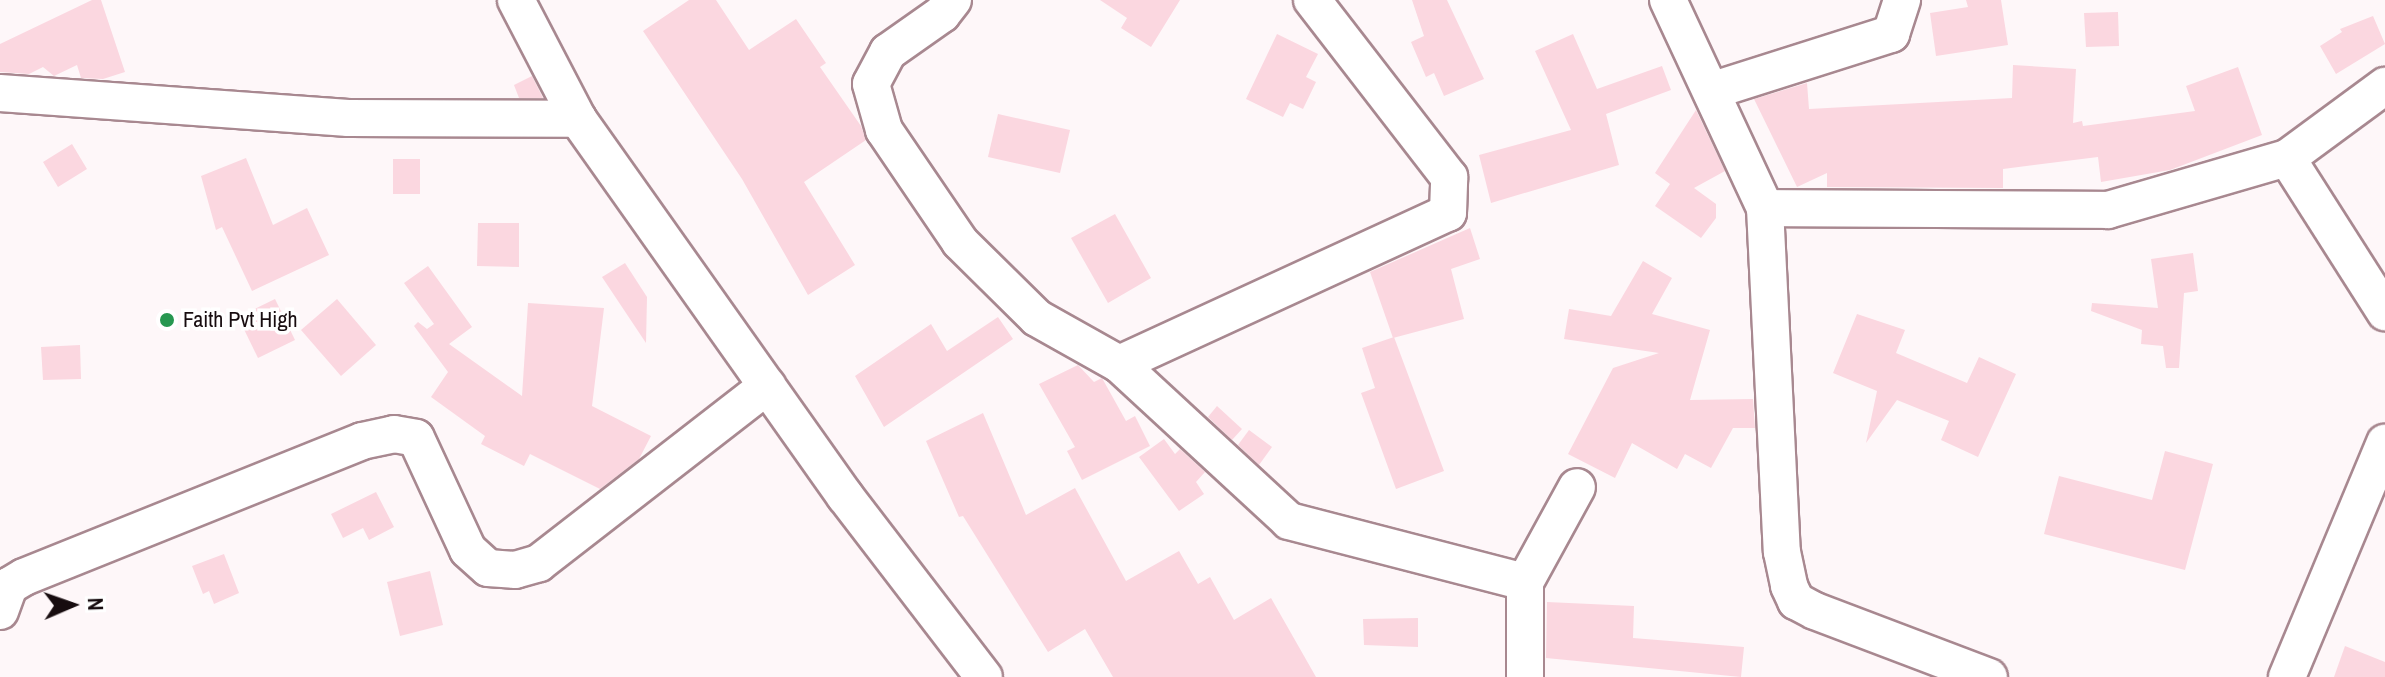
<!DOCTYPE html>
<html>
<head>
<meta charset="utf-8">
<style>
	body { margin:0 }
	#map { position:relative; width:2385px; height:677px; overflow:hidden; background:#fef7f9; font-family:"Archivo Narrow",sans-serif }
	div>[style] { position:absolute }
	.building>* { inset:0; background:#fbd7e0 }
	.roads { filter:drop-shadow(2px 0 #a88890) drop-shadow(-2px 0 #a88890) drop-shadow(0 2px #a88890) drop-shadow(0 -2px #a88890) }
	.street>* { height:36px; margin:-18px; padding:0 18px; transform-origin:18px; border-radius:18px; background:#fff }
	.dots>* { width:22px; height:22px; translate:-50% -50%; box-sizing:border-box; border:4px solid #fff; border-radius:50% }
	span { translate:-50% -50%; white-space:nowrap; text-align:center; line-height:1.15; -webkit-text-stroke:7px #fff; paint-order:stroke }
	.poi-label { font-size:22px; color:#170c0f }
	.left { translate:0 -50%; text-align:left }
	.north { position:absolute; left:32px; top:565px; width:80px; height:80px; -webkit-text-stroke:6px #fff; paint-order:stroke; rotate:88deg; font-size:22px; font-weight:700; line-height:32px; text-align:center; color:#170c0f }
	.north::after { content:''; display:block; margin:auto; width:28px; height:36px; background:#170c0f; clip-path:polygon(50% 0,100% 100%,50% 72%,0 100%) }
</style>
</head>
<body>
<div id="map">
	<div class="building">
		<i style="clip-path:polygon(92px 0,101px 0,125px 72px,103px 79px,81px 78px,77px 65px,54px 76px,43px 67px,29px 74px,0 72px,0 44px)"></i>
		<i style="clip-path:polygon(689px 0,716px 0,749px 50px,796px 19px,826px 63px,820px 67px,861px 126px,866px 140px,804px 182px,855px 265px,808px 295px,742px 179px,643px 31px)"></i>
		<i style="clip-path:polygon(1100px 0,1180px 0,1151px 47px,1121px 28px,1127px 18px)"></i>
		<i style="clip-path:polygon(1412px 0,1447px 0,1484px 79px,1444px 96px,1434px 73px,1426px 77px,1411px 42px,1424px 36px)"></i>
		<i style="clip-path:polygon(1966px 0,2001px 0,2008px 45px,1936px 56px,1930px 13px,1968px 7px)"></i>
		<i style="clip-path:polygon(2118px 12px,2119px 46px,2086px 47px,2084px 13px)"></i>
		<i style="clip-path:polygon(2373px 16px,2385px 44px,2336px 74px,2320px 46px,2342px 32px,2340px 29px)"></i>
		<i style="clip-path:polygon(1277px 34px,1318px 54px,1306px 77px,1316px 82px,1303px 109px,1290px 103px,1283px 117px,1246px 99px)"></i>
		<i style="clip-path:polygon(1573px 34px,1597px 89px,1662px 66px,1671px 90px,1606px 114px,1619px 165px,1491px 203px,1479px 155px,1571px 130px,1535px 51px)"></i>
		<i style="clip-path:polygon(2013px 65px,2076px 69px,2073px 123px,2082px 121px,2083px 126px,2195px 111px,2186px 86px,2238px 67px,2262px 135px,2170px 170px,2101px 182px,2098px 157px,2003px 169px,2003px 188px,1827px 187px,1827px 173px,1797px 187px,1754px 99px,1807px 83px,1809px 109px,2012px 98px)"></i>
		<i style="clip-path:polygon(532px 76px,543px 98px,519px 98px,514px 85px)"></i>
		<i style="clip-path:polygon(1696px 110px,1725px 171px,1694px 188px,1716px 204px,1716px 218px,1701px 238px,1655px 206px,1670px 184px,1655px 173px)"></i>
		<i style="clip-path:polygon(998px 114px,1070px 130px,1060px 173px,988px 157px)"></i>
		<i style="clip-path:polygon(72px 144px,87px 169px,58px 187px,43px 162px)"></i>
		<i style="clip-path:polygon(246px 158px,273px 225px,307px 208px,329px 255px,252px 291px,222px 227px,216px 230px,201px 176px)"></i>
		<i style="clip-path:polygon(393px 159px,420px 159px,420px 194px,393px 194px)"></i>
		<i style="clip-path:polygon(1115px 214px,1151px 278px,1108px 303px,1071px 238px)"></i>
		<i style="clip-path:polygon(478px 223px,519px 223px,519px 267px,477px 266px)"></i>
		<i style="clip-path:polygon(1470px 228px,1480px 259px,1451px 269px,1464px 319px,1393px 338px,1370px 272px)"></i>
		<i style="clip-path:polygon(2193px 253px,2198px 291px,2184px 293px,2179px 368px,2166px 368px,2163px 346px,2141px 344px,2142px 330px,2091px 311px,2092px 303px,2158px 308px,2151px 259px)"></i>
		<i style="clip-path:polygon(1643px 261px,1672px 278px,1652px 314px,1710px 330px,1690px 400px,1753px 399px,1755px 428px,1733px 428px,1711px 468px,1685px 454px,1677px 469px,1632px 443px,1615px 478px,1568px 454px,1613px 368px,1659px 353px,1564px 339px,1569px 309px,1611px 316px)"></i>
		<i style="clip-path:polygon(625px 263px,647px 297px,646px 343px,602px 277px)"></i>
		<i style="clip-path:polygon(428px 266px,472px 327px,449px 344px,522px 396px,528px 303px,604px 308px,592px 406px,651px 436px,639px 459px,600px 489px,530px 454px,524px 466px,481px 444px,485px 436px,431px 397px,448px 372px,414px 326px,418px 322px,427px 329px,434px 324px,404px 283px)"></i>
		<i style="clip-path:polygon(275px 299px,295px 340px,258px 358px,238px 317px)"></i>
		<i style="clip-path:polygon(337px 299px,376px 345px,341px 376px,301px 330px)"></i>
		<i style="clip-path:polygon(1857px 314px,1905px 330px,1896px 353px,1967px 383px,1979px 357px,2016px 374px,1978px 457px,1941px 440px,1949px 421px,1897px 400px,1866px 443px,1877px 391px,1833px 373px)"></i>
		<i style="clip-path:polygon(998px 317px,1013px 339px,884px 427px,855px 376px,931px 324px,947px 351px)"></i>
		<i style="clip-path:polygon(1394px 337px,1444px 471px,1396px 489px,1361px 393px,1375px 388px,1362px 348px)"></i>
		<i style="clip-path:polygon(80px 345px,81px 379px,43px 380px,41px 347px)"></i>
		<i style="clip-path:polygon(1078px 365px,1094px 382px,1102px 378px,1126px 421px,1135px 416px,1150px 446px,1082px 480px,1067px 451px,1075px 447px,1039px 384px)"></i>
		<i style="clip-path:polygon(1217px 406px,1242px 429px,1232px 440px,1208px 417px)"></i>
		<i style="clip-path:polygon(983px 413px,1026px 515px,1075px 488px,1126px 581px,1179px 551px,1198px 584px,1210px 577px,1234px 620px,1271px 598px,1316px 677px,1113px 677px,1085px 629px,1048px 652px,963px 516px,959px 517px,926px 441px)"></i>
		<i style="clip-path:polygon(1249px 430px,1272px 447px,1259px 465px,1238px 445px)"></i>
		<i style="clip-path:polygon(1164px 439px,1175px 454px,1180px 449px,1205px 472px,1196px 482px,1204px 494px,1179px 511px,1139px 457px)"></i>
		<i style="clip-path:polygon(2165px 451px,2213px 464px,2185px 570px,2044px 534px,2059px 476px,2152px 500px)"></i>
		<i style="clip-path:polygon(376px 492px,394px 527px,369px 540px,363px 528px,343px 538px,331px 514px)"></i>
		<i style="clip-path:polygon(224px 554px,239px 593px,214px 604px,209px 591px,203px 594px,192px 566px)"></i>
		<i style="clip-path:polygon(430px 571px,443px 625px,400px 636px,387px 582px)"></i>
		<i style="clip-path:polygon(1547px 602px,1634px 606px,1633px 638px,1744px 647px,1741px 677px,1546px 658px)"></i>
		<i style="clip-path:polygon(1418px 618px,1418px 647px,1364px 645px,1363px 619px)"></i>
		<i style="clip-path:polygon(2345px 646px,2385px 662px,2385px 677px,2334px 677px)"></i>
	</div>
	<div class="roads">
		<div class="street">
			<i style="left:516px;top:0;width:134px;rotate:62.5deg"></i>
			<i style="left:578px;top:119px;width:462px;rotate:54.7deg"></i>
			<i style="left:845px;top:496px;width:228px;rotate:52.5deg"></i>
			<i style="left:953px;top:0;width:18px;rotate:128deg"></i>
			<i style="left:942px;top:14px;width:66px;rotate:144.9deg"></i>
			<i style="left:888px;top:52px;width:36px;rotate:118deg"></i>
			<i style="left:871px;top:84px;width:48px;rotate:74.2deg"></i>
			<i style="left:884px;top:130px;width:135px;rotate:55.8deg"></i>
			<i style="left:960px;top:242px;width:108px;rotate:44.6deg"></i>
			<i style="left:1037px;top:318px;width:94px;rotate:29.3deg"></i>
			<i style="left:1119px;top:364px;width:231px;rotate:42.7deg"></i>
			<i style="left:1289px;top:521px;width:244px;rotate:14.5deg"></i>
			<i style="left:1668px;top:0;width:230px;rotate:65deg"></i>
			<i style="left:1765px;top:208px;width:344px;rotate:87.2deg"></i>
			<i style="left:1782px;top:552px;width:35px;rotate:78deg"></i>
			<i style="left:1789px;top:586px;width:17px;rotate:65deg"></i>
			<i style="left:1796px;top:601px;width:21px;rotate:28deg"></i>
			<i style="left:1815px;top:611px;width:186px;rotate:20.8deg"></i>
			<i style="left:1714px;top:90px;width:186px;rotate:-17.6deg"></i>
			<i style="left:1891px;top:34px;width:36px;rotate:-72deg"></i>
			<i style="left:0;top:93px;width:349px;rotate:4.1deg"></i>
			<i style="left:348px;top:118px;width:230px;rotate:0.2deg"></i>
			<i style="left:2287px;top:158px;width:183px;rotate:57.5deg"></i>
			<i style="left:1765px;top:208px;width:343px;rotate:0.3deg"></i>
			<i style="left:2108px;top:210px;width:186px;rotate:-16.2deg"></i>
			<i style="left:2287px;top:158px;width:122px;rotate:-36.3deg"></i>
			<i style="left:1119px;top:364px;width:362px;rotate:-24.7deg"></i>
			<i style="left:1448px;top:213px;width:36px;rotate:-88deg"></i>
			<i style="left:1449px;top:177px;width:224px;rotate:-127.7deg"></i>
			<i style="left:0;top:611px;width:27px;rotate:-70deg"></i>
			<i style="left:9px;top:586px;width:17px;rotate:-31deg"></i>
			<i style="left:24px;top:577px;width:364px;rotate:-21.9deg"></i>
			<i style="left:362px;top:441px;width:33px;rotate:-12deg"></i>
			<i style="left:394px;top:434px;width:22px;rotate:10deg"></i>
			<i style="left:416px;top:438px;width:123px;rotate:65.1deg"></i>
			<i style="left:468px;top:550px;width:27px;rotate:42deg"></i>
			<i style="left:488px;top:568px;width:27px;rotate:4deg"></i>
			<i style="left:515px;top:570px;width:25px;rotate:-16deg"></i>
			<i style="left:539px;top:563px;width:289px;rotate:-37.8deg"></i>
			<i style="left:1525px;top:677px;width:95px;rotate:-90deg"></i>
			<i style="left:1525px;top:582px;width:108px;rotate:-61.3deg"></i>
			<i style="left:2287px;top:677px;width:254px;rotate:-67.3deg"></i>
		</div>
	</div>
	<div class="dots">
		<i style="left:167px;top:320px;background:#269750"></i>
	</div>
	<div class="poi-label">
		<span class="left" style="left:183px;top:320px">Faith Pvt High</span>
	</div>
	<div class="north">N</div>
</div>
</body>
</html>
